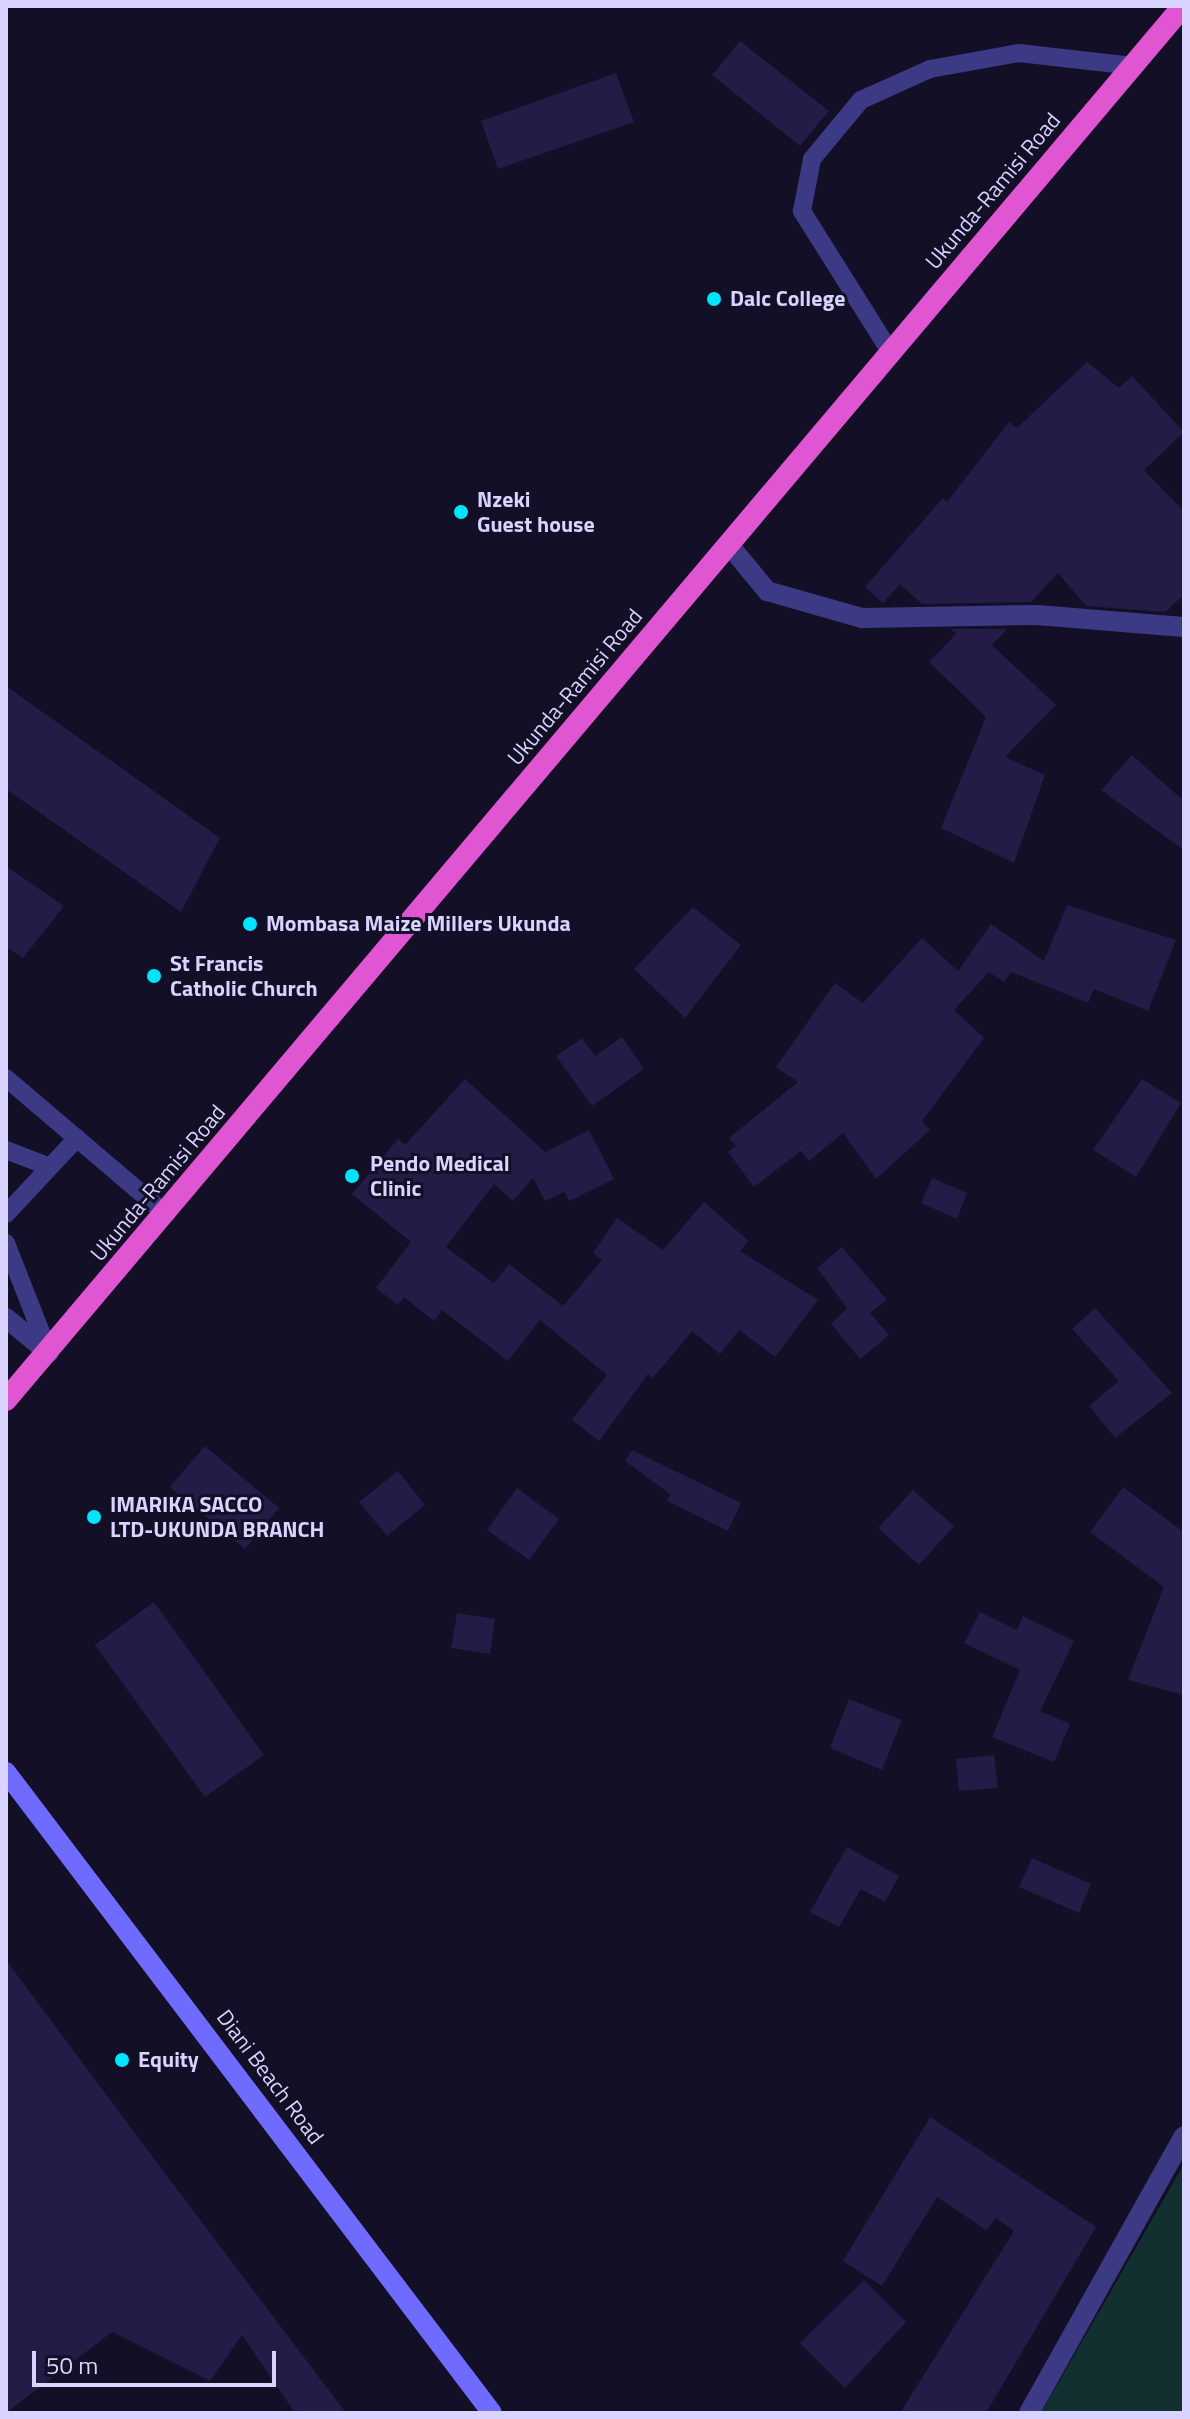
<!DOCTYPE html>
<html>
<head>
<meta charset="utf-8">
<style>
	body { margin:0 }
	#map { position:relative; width:1190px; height:2419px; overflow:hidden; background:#130f26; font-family:"Titillium Web",sans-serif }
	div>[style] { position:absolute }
	.green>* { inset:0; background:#12302f }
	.building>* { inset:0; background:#241b47 }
	.service>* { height:18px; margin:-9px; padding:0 9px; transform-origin:9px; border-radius:9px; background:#3d3a85 }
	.minor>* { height:20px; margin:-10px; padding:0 10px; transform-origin:10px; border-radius:10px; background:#3d3a85 }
	.secondary>* { height:20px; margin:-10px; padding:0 10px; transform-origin:10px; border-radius:10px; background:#6f6bff }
	.trunk>* { height:22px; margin:-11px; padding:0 11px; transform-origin:11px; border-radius:11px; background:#e055d1 }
	.dots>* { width:22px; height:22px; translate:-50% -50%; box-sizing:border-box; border:4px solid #130f26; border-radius:50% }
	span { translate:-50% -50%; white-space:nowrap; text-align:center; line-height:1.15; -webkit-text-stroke:6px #130f26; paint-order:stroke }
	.street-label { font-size:22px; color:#d9d4ff }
	.poi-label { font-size:22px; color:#d9d4ff; font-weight:700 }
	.left { translate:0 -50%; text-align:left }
	.frame { position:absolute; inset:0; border:8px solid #d9d4ff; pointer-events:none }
	.scale { position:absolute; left:32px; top:2351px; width:244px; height:36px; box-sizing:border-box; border:4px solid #d9d4ff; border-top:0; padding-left:10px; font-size:24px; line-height:28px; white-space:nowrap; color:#d9d4ff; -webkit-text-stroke:6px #130f26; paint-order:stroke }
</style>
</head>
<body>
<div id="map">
	<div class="green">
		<i style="clip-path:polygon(1184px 2164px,1184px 2413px,1041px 2413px)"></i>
	</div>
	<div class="building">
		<i style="clip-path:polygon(740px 41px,829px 111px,800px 146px,712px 75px)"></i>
		<i style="clip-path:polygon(616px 73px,634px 122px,498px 169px,481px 121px)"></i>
		<i style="clip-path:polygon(1087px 362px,1119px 388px,1132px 376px,1184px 432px,1144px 470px,1184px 511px,1184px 595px,1165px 612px,1086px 606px,1058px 573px,1031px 602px,922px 604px,900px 584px,883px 603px,865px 587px,943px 498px,947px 502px,1009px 422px,1017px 428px)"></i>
		<i style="clip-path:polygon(951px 629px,1007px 629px,992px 645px,1056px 705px,1005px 757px,1045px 775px,1014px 863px,941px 828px,986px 717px,929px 662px,956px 634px)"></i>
		<i style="clip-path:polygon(6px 686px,220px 838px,181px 912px,6px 789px)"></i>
		<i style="clip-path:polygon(1132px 755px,1184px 801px,1184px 850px,1101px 790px)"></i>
		<i style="clip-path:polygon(6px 866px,64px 906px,23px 958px,6px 947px)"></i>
		<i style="clip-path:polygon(1067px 905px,1176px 940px,1148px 1011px,1094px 989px,1088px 1003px,1011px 972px,1004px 982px,989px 972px,954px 1010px,984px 1038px,922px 1121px,930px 1130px,876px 1179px,843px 1133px,809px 1161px,801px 1151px,754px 1187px,728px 1152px,736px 1146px,729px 1138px,798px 1082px,776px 1067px,835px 983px,863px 1003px,922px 938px,958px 971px,991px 924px,1044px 961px)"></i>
		<i style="clip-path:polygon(693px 907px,741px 945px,685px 1018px,634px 969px)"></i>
		<i style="clip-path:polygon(622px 1037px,644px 1069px,592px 1106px,556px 1056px,582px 1038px,595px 1056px)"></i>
		<i style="clip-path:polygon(465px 1079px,545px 1152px,589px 1130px,614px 1179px,569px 1201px,564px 1192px,545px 1201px,533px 1178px,513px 1201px,494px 1184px,446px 1247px,494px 1283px,509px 1264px,563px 1306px,602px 1260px,593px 1253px,617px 1218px,663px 1250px,704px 1202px,749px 1241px,740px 1251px,818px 1300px,775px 1357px,739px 1330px,720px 1354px,692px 1331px,653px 1378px,648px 1374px,599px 1441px,572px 1420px,607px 1375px,540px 1320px,508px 1361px,442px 1310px,434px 1321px,404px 1297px,398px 1305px,376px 1288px,411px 1242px,352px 1194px,398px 1139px,405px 1145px)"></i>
		<i style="clip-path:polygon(1142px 1079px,1181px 1103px,1136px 1177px,1093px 1150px)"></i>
		<i style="clip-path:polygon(932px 1178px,967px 1193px,957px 1219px,921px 1203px)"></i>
		<i style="clip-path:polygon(842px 1247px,887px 1300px,870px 1313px,889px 1335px,860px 1359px,831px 1324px,847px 1308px,817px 1268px)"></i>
		<i style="clip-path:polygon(1095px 1308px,1172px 1393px,1115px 1438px,1089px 1406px,1119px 1381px,1072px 1329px)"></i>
		<i style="clip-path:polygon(205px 1446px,279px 1508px,245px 1549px,170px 1487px)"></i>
		<i style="clip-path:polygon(632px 1450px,741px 1503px,728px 1531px,667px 1501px,670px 1494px,625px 1461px)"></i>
		<i style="clip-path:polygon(398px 1471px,425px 1505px,387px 1536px,359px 1502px)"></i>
		<i style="clip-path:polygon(1123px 1487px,1184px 1532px,1184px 1695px,1128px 1680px,1164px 1587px,1090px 1532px)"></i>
		<i style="clip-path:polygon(517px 1488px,559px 1519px,529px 1560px,487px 1530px)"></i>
		<i style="clip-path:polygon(913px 1490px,954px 1526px,919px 1565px,878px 1528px)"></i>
		<i style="clip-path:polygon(154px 1602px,264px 1755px,205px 1797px,95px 1645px)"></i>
		<i style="clip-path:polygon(980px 1612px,1017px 1630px,1023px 1616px,1074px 1641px,1040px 1711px,1070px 1724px,1054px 1762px,992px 1737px,1020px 1670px,964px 1643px)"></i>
		<i style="clip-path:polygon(457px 1613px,495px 1619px,490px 1654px,451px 1648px)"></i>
		<i style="clip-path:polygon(849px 1699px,902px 1720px,882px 1770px,830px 1748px)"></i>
		<i style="clip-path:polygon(994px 1755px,998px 1788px,959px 1791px,956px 1759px)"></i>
		<i style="clip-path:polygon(847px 1847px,899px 1876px,885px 1902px,861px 1889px,839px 1927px,810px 1912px)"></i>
		<i style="clip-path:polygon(1032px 1858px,1091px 1884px,1079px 1913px,1019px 1887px)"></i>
		<i style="clip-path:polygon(6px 1960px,149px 2152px,346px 2413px,295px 2413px,242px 2335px,210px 2381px,112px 2332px,6px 2413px)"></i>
		<i style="clip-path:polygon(930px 2117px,1096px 2227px,986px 2413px,900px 2413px,1014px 2231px,996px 2218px,986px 2230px,937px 2197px,882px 2286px,843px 2261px)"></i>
		<i style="clip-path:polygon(864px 2280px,906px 2322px,845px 2388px,800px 2343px)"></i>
	</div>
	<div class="service">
		<i style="left:891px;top:353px;width:168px;rotate:-122.1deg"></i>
		<i style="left:802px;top:211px;width:53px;rotate:-79.1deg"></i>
		<i style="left:812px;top:159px;width:77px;rotate:-50.3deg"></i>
		<i style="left:861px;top:100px;width:76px;rotate:-24.2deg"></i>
		<i style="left:930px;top:69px;width:90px;rotate:-10.2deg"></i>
		<i style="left:1019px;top:53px;width:115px;rotate:6.5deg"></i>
		<i style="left:6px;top:1078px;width:210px;rotate:40.4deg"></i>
		<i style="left:6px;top:1150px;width:47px;rotate:21.1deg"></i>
		<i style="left:6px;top:1214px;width:104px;rotate:-46.9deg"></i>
		<i style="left:6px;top:1243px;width:118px;rotate:68.6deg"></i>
	</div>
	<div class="minor">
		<i style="left:729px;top:545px;width:60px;rotate:50.4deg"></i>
		<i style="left:767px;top:591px;width:99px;rotate:15.9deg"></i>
		<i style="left:862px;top:618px;width:175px;rotate:-1deg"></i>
		<i style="left:1037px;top:615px;width:147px;rotate:4.7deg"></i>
		<i style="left:6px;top:1318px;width:55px;rotate:39.1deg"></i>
		<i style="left:1029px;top:2413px;width:317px;rotate:-60.8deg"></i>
	</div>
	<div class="secondary">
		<i style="left:6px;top:1772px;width:804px;rotate:52.83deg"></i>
	</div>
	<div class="trunk">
		<i style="left:6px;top:1400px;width:1824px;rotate:-49.82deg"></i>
	</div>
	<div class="dots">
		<i style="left:714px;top:299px;background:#00e5ff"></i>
		<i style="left:461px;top:512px;background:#00e5ff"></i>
		<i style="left:250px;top:924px;background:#00e5ff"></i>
		<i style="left:154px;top:976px;background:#00e5ff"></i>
		<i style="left:352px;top:1176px;background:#00e5ff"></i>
		<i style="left:94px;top:1517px;background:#00e5ff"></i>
		<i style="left:122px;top:2060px;background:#00e5ff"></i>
	</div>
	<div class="street-label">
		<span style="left:993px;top:191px;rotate:-50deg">Ukunda-Ramisi Road</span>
		<span style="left:575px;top:687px;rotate:-50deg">Ukunda-Ramisi Road</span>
		<span style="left:158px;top:1183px;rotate:-50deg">Ukunda-Ramisi Road</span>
		<span style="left:270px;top:2077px;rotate:53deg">Diani Beach Road</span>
	</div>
	<div class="poi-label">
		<span class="left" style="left:730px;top:299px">Dalc College</span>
		<span class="left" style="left:477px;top:512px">Nzeki<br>Guest house</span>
		<span class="left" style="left:266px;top:924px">Mombasa Maize Millers Ukunda</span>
		<span class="left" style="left:170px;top:976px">St Francis<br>Catholic Church</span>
		<span class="left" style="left:370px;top:1176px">Pendo Medical<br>Clinic</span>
		<span class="left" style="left:110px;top:1517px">IMARIKA SACCO<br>LTD-UKUNDA BRANCH</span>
		<span class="left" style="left:138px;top:2060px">Equity</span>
	</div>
	<div class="frame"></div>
	<div class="scale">50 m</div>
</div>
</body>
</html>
